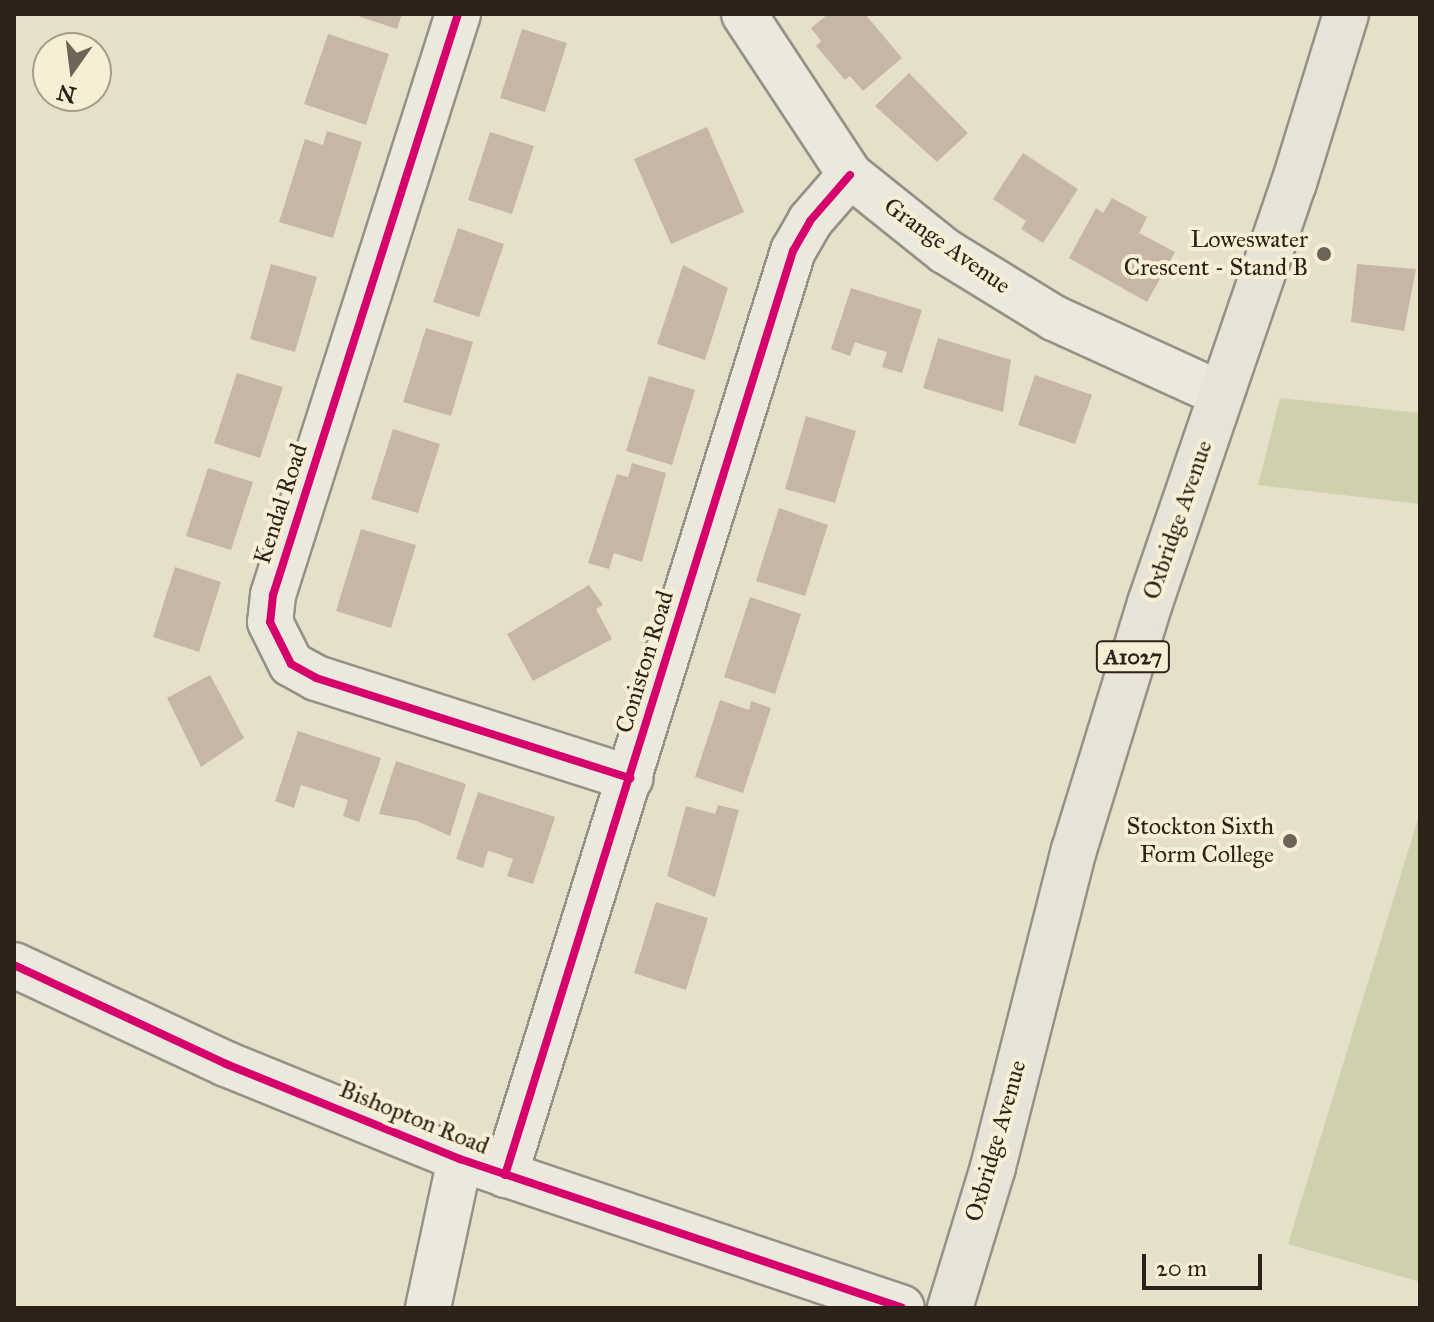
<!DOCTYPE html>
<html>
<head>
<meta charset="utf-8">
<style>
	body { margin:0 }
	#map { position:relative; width:1434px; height:1322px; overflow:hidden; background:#e6e0cb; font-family:"IM FELL Great Primer",serif }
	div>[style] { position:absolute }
	.green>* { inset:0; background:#ced1ac }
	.building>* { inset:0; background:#c6b6a6 }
	.roads { filter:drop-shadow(2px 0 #969185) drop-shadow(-2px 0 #969185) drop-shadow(0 2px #969185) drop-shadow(0 -2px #969185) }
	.minor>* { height:44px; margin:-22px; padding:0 22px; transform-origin:22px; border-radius:22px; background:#ebe8dd }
	.major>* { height:44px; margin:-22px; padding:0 22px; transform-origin:22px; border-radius:22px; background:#e8e3d7 }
	.cycleway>* { height:8px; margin:-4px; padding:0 4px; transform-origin:4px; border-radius:4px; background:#d6006c }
	.dots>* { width:22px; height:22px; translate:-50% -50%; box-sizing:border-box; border:4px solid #f7efd5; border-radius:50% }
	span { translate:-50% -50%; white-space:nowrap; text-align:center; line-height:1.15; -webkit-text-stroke:8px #f7efd5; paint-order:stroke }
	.shield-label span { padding:2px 6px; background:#f7efd5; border:2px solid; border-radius:6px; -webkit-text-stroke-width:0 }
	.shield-label { font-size:22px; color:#2d2218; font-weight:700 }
	.poi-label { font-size:24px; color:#2d2218 }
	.right { translate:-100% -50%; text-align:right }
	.street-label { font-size:24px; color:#2d2218 }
	.frame { position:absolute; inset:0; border:16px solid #2d2218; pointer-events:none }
	.north { position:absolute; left:32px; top:32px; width:80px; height:80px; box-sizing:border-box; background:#f7efd5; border:2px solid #a69d89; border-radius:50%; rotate:194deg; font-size:22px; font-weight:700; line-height:32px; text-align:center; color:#2d2218 }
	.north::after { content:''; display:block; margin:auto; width:28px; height:36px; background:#6e6457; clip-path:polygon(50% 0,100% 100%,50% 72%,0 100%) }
	.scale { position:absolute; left:1142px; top:1254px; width:120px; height:36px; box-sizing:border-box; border:4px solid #2d2218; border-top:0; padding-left:10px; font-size:24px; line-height:28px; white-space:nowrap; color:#2d2218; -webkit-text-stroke:6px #f7efd5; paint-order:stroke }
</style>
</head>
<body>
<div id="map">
	<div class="green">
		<i style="clip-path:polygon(1280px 398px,1420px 413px,1420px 504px,1258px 485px)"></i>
		<i style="clip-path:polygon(1420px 812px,1420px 1282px,1288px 1244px)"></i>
	</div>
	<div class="building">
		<i style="clip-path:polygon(352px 14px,402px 14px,397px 29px)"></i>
		<i style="clip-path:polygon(828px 14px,865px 14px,902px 58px,863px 91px,850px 76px,845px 80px,816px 46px,821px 41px,811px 28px)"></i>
		<i style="clip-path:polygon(522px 29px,567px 43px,545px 112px,500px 98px)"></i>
		<i style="clip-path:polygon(328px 34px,389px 54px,366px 125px,304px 104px)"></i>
		<i style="clip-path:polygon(909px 73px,968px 133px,937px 162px,875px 106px)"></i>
		<i style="clip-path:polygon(707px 127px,744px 212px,671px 244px,634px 159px)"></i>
		<i style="clip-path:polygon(327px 131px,362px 142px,333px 238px,279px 222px,305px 139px,323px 145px)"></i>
		<i style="clip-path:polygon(490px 132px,534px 146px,512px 214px,468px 200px)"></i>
		<i style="clip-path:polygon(1023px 153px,1078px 189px,1043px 243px,1021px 229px,1026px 221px,993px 199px)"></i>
		<i style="clip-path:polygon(1112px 198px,1147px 217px,1139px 233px,1175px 252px,1147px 302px,1069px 258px,1096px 208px,1103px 213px)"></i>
		<i style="clip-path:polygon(458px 228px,504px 244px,479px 317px,433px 302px)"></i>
		<i style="clip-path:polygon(271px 264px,317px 277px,295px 352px,250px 339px)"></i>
		<i style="clip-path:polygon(1357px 264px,1416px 269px,1404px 331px,1351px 322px)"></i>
		<i style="clip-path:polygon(683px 265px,728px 288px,705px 360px,657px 344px)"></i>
		<i style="clip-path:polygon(851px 288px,922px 310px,902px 373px,882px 367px,887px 352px,873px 348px,855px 342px,850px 356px,831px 349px)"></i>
		<i style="clip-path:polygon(426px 328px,473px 342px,451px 416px,403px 402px)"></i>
		<i style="clip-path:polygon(938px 338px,1011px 360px,1003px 412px,923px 388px)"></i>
		<i style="clip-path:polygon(237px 373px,283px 387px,260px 458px,214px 443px)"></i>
		<i style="clip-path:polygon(1035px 375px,1092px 395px,1075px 444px,1018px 425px)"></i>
		<i style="clip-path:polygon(649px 376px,695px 390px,672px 465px,626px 451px)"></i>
		<i style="clip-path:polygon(806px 416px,856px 431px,835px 503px,785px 489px)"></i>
		<i style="clip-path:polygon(393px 429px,440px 444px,418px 513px,371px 499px)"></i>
		<i style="clip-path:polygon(632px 463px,666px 473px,642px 562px,614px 553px,609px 569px,588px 563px,617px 474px,628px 477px)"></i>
		<i style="clip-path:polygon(208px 468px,253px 482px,231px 550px,186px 536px)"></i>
		<i style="clip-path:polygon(779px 508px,828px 525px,805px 596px,756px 581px)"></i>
		<i style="clip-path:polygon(361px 529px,416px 545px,391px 628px,336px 611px)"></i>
		<i style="clip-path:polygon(175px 567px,221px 582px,199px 652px,153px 637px)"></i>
		<i style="clip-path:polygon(589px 585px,603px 605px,596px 609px,612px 639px,533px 681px,507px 634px)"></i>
		<i style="clip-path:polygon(750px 597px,801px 614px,775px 694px,724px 677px)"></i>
		<i style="clip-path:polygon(210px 675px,244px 738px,201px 767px,167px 698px)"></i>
		<i style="clip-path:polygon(720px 700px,749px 710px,751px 701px,771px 708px,743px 793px,695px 777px)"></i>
		<i style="clip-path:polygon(298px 731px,381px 758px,359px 822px,343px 816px,348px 800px,301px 785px,294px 808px,275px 801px)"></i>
		<i style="clip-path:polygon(396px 761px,466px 784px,450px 836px,417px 821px,379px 814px)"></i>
		<i style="clip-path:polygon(478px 792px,555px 817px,533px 884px,507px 876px,513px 859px,499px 854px,488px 851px,483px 868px,456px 859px)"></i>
		<i style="clip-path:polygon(718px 805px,739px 810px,715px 897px,667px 876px,686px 806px,715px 814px)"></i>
		<i style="clip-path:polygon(656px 902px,708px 918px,686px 990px,634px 973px)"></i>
	</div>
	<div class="roads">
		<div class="minor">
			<i style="left:458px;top:14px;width:610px;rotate:107.66deg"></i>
			<i style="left:273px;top:595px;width:27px;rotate:96deg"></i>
			<i style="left:270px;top:622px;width:47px;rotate:63.4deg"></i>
			<i style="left:291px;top:664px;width:29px;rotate:29deg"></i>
			<i style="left:316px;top:678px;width:330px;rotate:17.7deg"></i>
			<i style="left:744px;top:14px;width:193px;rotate:56.6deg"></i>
			<i style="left:850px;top:175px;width:122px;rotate:38.7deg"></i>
			<i style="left:945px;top:251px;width:128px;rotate:31.6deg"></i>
			<i style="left:1054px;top:318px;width:183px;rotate:24.5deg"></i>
			<i style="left:14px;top:965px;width:234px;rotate:25deg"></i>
			<i style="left:226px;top:1064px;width:253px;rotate:22.1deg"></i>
			<i style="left:460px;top:1159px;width:466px;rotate:18.6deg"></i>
			<i style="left:505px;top:1175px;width:968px;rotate:-72.69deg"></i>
			<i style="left:793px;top:251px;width:34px;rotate:-60deg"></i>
			<i style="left:810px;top:221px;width:61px;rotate:-49deg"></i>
			<i style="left:428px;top:1308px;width:152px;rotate:-77.9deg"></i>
		</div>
		<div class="major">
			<i style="left:950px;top:1308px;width:147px;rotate:-73deg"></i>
			<i style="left:993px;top:1167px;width:327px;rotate:-75.7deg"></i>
			<i style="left:1074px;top:850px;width:258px;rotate:-72.9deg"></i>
			<i style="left:1150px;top:603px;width:444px;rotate:-71.1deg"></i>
			<i style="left:1294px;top:183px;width:177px;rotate:-72.9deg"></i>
		</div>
	</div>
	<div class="cycleway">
		<i style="left:458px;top:14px;width:610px;rotate:107.66deg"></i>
		<i style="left:273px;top:595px;width:27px;rotate:96deg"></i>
		<i style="left:270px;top:622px;width:47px;rotate:63.4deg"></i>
		<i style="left:291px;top:664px;width:29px;rotate:29deg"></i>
		<i style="left:316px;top:678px;width:330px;rotate:17.7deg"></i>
		<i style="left:14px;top:965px;width:234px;rotate:25deg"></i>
		<i style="left:226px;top:1064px;width:253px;rotate:22.1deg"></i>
		<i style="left:460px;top:1159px;width:466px;rotate:18.6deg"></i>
		<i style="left:505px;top:1175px;width:968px;rotate:-72.69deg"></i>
		<i style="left:793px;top:251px;width:34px;rotate:-60deg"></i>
		<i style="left:810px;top:221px;width:61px;rotate:-49deg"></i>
	</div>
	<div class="dots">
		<i style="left:1324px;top:254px;background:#6e6457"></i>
		<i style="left:1290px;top:841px;background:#6e6457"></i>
	</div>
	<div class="shield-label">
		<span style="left:1133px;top:657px">A1027</span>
	</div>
	<div class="poi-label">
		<span class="right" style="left:1308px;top:254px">Loweswater<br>Crescent - Stand B</span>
		<span class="right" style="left:1274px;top:841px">Stockton Sixth<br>Form College</span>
	</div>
	<div class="street-label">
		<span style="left:947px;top:246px;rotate:35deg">Grange Avenue</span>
		<span style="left:281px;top:504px;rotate:-72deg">Kendal Road</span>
		<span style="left:1178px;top:520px;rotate:-71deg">Oxbridge Avenue</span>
		<span style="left:645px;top:662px;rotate:-73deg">Coniston Road</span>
		<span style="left:414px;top:1118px;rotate:22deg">Bishopton Road</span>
		<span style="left:996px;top:1141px;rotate:-74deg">Oxbridge Avenue</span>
	</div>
	<div class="frame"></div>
	<div class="north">N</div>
	<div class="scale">20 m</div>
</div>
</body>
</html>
